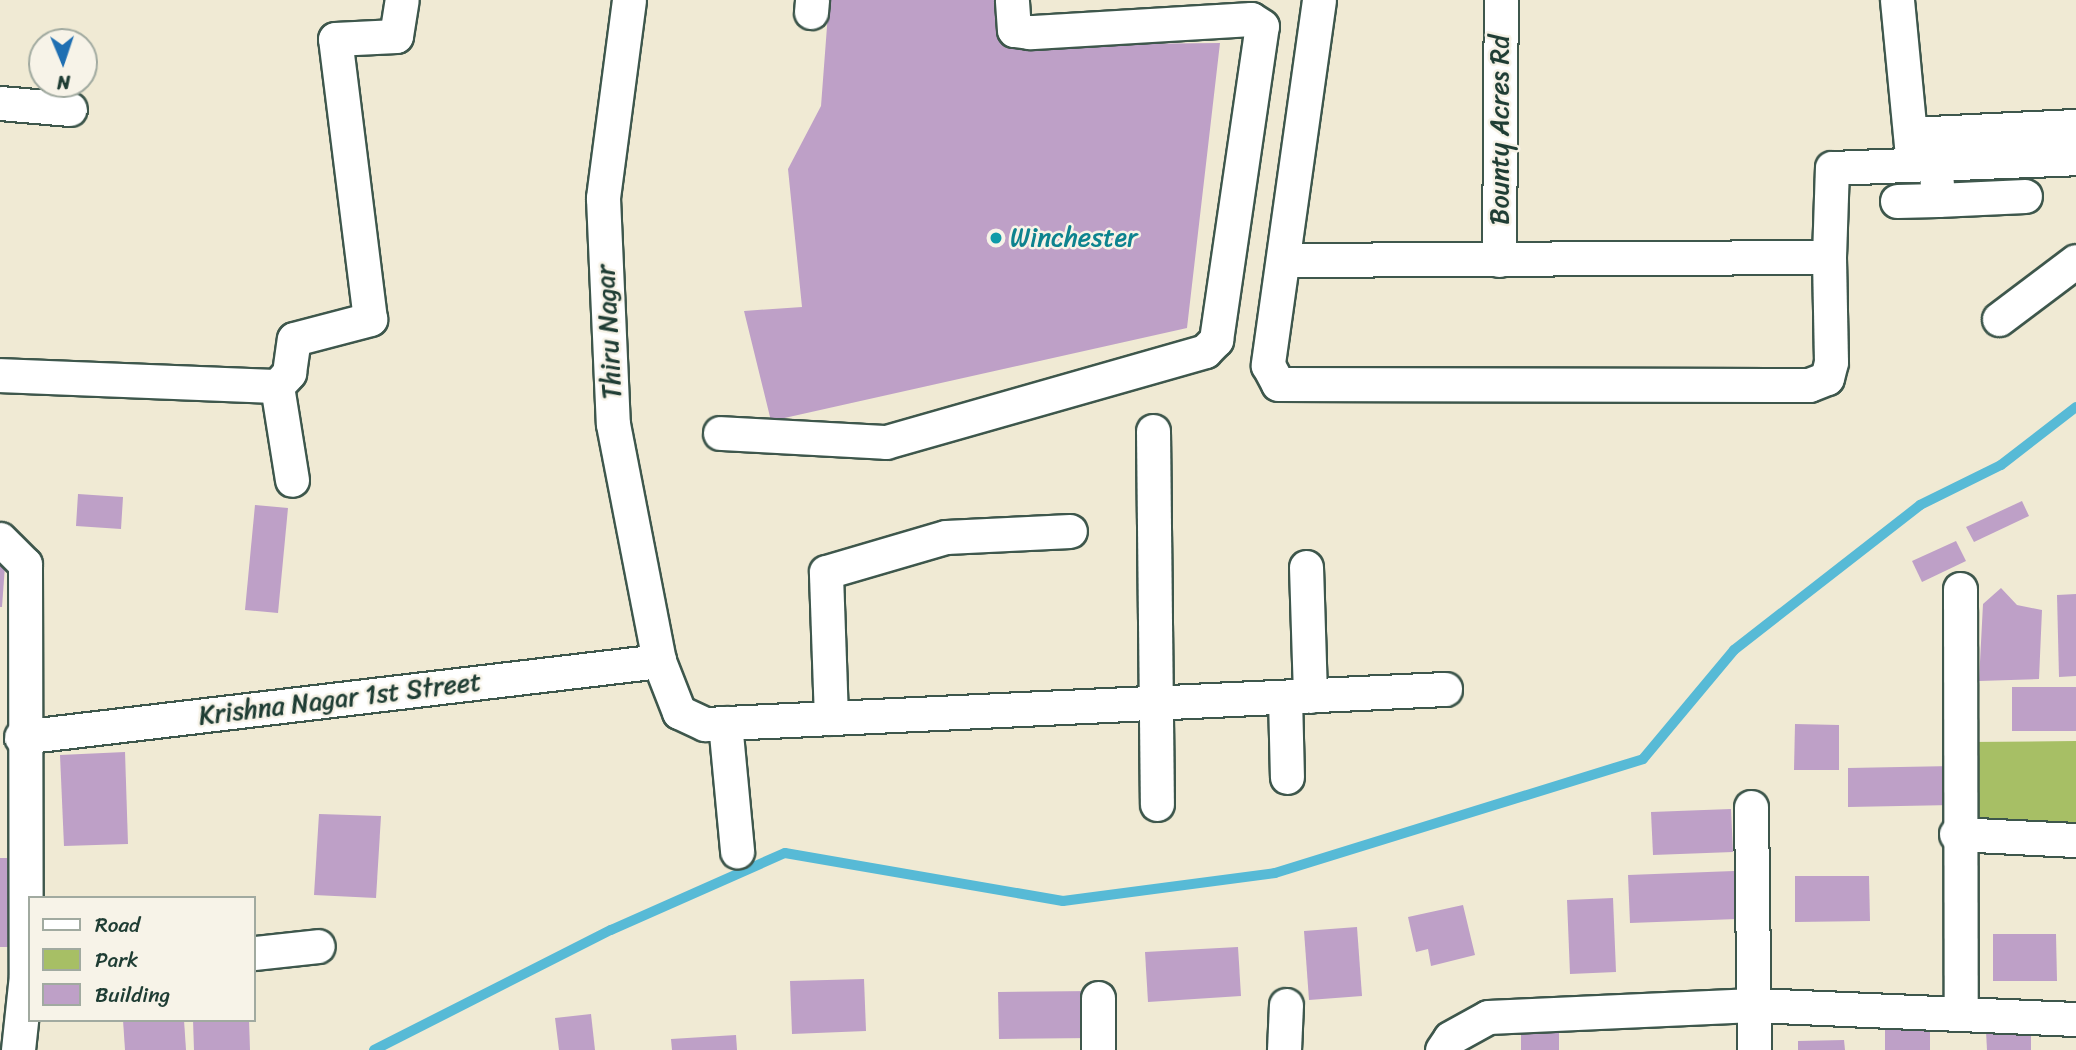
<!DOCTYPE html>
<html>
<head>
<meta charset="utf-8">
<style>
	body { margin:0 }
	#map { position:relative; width:2076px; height:1050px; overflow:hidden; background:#f0ead4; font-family:Sriracha,sans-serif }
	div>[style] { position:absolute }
	.green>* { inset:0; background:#a7bf65 }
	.stream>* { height:10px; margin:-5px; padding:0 5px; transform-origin:5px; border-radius:5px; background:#57bad6 }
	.building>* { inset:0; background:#bea0c7 }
	.roads { filter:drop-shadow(2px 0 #3e574c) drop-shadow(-2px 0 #3e574c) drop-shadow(0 2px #3e574c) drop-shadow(0 -2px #3e574c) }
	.minor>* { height:33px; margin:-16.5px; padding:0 16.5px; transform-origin:16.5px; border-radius:16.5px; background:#fff }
	.dots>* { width:19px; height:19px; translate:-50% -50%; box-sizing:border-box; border:4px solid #f7f3e8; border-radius:50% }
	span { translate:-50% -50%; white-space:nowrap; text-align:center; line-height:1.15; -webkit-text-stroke:5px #f7f3e8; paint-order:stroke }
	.street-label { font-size:26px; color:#1f3d34 }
	.culture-label { font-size:26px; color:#0d838f }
	.left { translate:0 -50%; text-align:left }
	.legend { position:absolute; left:28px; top:896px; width:228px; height:126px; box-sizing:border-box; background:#f7f3e8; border:2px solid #a1aaa0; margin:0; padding:9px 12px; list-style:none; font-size:21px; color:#1f3d34 }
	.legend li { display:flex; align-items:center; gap:14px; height:35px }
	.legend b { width:35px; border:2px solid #a1aaa0 }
	.north { position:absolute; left:28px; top:28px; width:70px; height:70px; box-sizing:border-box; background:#f7f3e8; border:2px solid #a1aaa0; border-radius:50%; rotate:178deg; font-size:19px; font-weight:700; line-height:28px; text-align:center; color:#1f3d34 }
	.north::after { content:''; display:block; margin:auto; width:24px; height:32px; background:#1f6fb2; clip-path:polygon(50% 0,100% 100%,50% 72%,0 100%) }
</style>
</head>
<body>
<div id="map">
	<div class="green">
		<i style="clip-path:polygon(2076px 741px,2076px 827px,1972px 821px,1970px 742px)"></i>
	</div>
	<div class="stream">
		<i style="left:374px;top:1050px;width:266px;rotate:-26.9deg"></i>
		<i style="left:611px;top:930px;width:190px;rotate:-23.9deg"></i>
		<i style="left:785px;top:853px;width:282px;rotate:9.8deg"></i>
		<i style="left:1063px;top:901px;width:214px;rotate:-7.5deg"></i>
		<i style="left:1275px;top:873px;width:385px;rotate:-17.2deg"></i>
		<i style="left:1643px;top:759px;width:142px;rotate:-50.1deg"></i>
		<i style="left:1734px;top:650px;width:236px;rotate:-37.9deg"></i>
		<i style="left:1920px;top:505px;width:90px;rotate:-26.3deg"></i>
		<i style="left:2001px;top:465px;width:95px;rotate:-37.7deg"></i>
	</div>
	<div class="building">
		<i style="clip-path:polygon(829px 0,1004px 0,1012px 45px,1220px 43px,1187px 328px,771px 421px,744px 311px,802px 307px,788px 169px,821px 106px)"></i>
		<i style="clip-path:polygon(78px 494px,123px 497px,121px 529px,76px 526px)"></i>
		<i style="clip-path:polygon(2022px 501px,2029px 516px,1974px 542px,1966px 527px)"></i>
		<i style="clip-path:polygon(255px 505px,288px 508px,278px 613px,245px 610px)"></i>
		<i style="clip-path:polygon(1956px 541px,1966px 561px,1922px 582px,1912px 561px)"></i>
		<i style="clip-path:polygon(0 552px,6px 552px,2px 607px,0 607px)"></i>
		<i style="clip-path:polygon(2001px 588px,2017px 605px,2042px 610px,2039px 679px,1979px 681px,1983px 604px)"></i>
		<i style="clip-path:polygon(2076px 594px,2076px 676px,2059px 677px,2057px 595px)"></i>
		<i style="clip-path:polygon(2012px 687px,2076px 687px,2076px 731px,2012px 731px)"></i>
		<i style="clip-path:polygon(1795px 724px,1839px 725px,1839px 770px,1794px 770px)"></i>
		<i style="clip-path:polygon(125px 752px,128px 844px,64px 846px,60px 755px)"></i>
		<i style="clip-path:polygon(1953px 766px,1953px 805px,1848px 807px,1848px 768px)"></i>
		<i style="clip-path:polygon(1731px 809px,1733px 852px,1653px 855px,1651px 812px)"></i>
		<i style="clip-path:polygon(319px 814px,381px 816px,376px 898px,314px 895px)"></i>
		<i style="clip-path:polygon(0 858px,15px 858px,15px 947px,0 947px)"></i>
		<i style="clip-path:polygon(1734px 871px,1737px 919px,1630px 923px,1628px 875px)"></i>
		<i style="clip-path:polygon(1795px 876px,1869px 876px,1870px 921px,1795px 922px)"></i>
		<i style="clip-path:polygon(1613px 898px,1616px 972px,1570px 974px,1567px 900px)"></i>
		<i style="clip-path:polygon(1463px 905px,1475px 955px,1431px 966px,1428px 949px,1416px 952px,1408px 917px)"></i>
		<i style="clip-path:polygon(1357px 927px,1362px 996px,1309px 1000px,1304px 931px)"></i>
		<i style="clip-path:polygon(1993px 934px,2056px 934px,2057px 981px,1993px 981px)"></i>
		<i style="clip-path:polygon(1238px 947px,1241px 996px,1148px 1002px,1145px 952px)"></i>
		<i style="clip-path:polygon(864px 979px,866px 1031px,792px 1034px,790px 981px)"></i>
		<i style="clip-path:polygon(1093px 991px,1093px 1038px,999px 1039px,998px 992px)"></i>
		<i style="clip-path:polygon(591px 1014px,595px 1050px,559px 1050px,555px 1018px)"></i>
		<i style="clip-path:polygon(123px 1020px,184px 1020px,186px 1050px,125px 1050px)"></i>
		<i style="clip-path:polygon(193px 1020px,249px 1020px,250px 1050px,194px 1050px)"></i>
		<i style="clip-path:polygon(1559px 1020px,1559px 1050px,1521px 1050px,1521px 1021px)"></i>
		<i style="clip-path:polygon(1885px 1029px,1930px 1030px,1930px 1050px,1885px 1050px)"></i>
		<i style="clip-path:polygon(2031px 1030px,2031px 1050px,1987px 1050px,1986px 1031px)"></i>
		<i style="clip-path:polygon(736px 1035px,737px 1050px,672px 1050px,671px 1039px)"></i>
		<i style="clip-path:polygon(1844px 1040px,1845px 1050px,1798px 1050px,1798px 1041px)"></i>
	</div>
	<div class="roads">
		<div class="minor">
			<i style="left:629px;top:0;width:200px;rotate:97.5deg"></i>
			<i style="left:603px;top:198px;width:226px;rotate:87.5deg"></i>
			<i style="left:613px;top:424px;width:241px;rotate:79deg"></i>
			<i style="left:659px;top:661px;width:55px;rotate:68.6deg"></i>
			<i style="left:679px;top:712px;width:29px;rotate:25deg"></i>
			<i style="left:705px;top:724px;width:741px;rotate:-2.71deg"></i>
			<i style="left:1319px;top:0;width:369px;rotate:98deg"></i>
			<i style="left:1268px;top:365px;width:21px;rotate:62deg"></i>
			<i style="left:1278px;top:384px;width:531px;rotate:0.11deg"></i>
			<i style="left:1809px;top:385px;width:19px;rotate:-21deg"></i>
			<i style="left:1827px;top:378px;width:16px;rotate:-76deg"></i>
			<i style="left:1831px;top:362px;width:105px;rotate:-91.1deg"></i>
			<i style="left:1897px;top:0;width:158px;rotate:84.5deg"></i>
			<i style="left:811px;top:12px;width:12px;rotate:-85deg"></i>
			<i style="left:0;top:103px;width:70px;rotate:4.9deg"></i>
			<i style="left:1911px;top:134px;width:165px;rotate:-2.8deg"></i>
			<i style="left:1935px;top:162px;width:38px;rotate:85deg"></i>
			<i style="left:1938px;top:200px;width:87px;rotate:-2.6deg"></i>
			<i style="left:1897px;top:201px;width:41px;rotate:-1.4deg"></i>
			<i style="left:1285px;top:260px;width:544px;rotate:-0.32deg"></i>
			<i style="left:1829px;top:257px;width:89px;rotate:-88.1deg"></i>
			<i style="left:1832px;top:168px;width:244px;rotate:-2.3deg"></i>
			<i style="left:1499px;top:260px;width:260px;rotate:-89.6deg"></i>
			<i style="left:1999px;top:319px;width:96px;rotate:-37deg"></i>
			<i style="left:0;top:375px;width:277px;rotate:2.3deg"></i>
			<i style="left:277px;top:386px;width:95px;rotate:80.9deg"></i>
			<i style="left:277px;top:386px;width:18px;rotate:-47deg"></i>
			<i style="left:289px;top:373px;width:34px;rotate:-82deg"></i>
			<i style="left:294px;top:339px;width:79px;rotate:-14.7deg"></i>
			<i style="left:370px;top:319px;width:282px;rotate:-97.1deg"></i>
			<i style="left:335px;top:39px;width:61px;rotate:-2.8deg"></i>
			<i style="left:396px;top:36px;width:36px;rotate:-81deg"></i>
			<i style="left:1153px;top:431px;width:373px;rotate:89.4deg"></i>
			<i style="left:720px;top:433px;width:166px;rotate:3.1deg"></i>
			<i style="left:886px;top:442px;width:332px;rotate:-15.9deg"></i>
			<i style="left:1205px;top:351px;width:16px;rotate:-45deg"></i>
			<i style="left:1216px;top:340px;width:317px;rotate:-81.7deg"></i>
			<i style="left:1262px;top:26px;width:13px;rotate:-148deg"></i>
			<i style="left:1251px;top:19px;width:222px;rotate:176.6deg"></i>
			<i style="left:1029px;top:32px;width:15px;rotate:-172deg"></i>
			<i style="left:1014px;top:30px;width:30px;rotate:-94deg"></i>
			<i style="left:0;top:539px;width:35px;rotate:45deg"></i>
			<i style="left:25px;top:564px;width:411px;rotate:89.9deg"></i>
			<i style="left:26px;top:975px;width:75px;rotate:96.1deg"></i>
			<i style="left:1306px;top:567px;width:129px;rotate:88.2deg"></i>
			<i style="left:1960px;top:589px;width:422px;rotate:89.9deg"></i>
			<i style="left:1285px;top:697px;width:80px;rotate:88.6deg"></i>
			<i style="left:831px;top:718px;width:146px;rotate:-92deg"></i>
			<i style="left:826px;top:572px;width:125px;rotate:-16.3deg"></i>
			<i style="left:946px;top:537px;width:124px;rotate:-2.8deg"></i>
			<i style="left:725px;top:723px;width:129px;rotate:84.6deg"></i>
			<i style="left:21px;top:737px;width:643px;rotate:-6.79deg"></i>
			<i style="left:1751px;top:807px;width:243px;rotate:89.3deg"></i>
			<i style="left:1956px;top:834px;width:120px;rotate:2.9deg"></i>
			<i style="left:254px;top:953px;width:64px;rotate:-6.2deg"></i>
			<i style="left:1098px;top:1050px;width:52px;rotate:-90deg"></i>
			<i style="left:1284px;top:1050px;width:45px;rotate:-87.5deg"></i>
			<i style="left:1442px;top:1050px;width:14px;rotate:-56deg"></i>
			<i style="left:1450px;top:1038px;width:43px;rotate:-28.9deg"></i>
			<i style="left:1488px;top:1017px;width:266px;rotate:-2.6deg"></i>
			<i style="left:1754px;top:1005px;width:322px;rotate:2.5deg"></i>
		</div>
	</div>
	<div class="dots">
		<i style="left:996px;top:238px;background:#0f9aa8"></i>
	</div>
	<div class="street-label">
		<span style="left:1500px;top:130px;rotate:-90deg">Bounty Acres Rd</span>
		<span style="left:609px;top:332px;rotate:-93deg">Thiru Nagar</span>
		<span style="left:340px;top:699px;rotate:-7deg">Krishna Nagar 1st Street</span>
	</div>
	<div class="culture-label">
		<span class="left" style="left:1010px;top:238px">Winchester</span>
	</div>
	<ul class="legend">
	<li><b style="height:9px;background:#fff"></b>Road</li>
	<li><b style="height:19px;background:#a7bf65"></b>Park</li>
	<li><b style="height:19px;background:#bea0c7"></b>Building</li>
	</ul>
	<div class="north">N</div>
</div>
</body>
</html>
